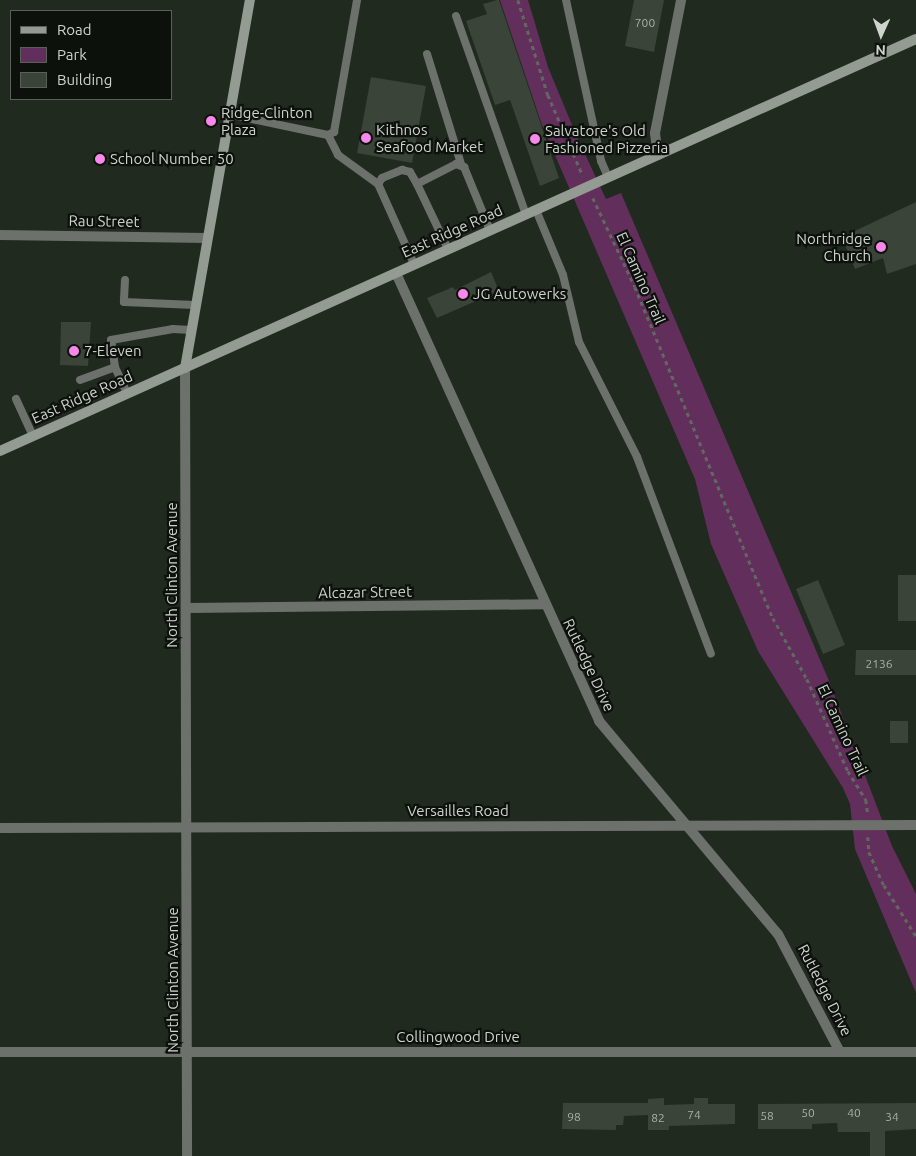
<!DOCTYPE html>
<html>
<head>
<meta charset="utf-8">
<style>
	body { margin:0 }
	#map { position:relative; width:916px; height:1156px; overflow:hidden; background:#202a1f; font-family:Ubuntu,sans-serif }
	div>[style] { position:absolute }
	.green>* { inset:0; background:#622f5c }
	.building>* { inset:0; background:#3a4438 }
	.path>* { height:2.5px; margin-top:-1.25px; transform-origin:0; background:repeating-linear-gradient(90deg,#60685f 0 4px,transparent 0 8px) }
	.service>* { height:8px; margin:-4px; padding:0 4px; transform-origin:4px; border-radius:4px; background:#6c716b }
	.minor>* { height:10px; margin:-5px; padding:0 5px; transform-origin:5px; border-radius:5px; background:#6c716b }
	.secondary>* { height:10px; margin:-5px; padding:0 5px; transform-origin:5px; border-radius:5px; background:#939b92 }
	.dots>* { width:14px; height:14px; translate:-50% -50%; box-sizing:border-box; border:2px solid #0d110c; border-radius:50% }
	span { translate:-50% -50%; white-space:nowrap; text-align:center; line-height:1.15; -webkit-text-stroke:4.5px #0d110c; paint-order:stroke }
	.number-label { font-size:12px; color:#a9b0a8 }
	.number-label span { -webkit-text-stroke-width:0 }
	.poi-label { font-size:15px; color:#ced4cd }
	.left { translate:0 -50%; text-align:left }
	.right { translate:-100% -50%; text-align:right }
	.street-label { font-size:15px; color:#ced4cd }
	.legend { position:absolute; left:10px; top:10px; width:162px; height:90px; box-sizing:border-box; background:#0d110c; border:1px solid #5a5f59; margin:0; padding:6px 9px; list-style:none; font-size:15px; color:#ced4cd }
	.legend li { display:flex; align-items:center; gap:10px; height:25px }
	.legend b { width:25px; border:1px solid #5a5f59 }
	.north { position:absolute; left:856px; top:10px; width:50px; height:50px; -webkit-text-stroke:4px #0d110c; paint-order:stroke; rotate:182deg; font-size:14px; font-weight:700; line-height:20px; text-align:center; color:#ced4cd }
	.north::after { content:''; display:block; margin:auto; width:18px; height:22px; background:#ced4cd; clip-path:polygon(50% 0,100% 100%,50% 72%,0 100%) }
</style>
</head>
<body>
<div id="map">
	<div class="green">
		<i style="clip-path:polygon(500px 0,528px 0,548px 67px,577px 137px,606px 199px,621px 193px,829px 681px,892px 846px,916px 894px,916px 993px,855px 849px,850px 804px,843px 788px,758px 651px,711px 544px,695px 479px,542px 125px)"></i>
	</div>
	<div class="building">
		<i style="clip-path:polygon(497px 0,499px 0,559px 178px,540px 186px,510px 100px,495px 105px,466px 21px,487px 14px,483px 4px)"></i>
		<i style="clip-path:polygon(634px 0,664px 0,654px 52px,625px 46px)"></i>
		<i style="clip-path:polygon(371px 77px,426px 86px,412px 163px,357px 153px)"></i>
		<i style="clip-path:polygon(916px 202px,916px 264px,887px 274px,883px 258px,855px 269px,842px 237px)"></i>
		<i style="clip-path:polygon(491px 272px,499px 291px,437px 318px,427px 298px,453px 287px,455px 290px)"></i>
		<i style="clip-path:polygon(61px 322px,91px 322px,88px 366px,60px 365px)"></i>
		<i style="clip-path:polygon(898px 575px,916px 575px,916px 621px,898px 621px)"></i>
		<i style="clip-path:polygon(818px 580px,845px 645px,823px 654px,796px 589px)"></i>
		<i style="clip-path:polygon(856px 650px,916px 650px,916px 675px,855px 675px)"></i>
		<i style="clip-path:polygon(890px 721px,908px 721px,908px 743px,890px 743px)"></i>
		<i style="clip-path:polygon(664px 1098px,664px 1105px,694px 1104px,694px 1098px,708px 1098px,708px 1104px,735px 1104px,735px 1124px,669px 1126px,669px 1130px,648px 1130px,648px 1115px,624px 1116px,623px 1125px,616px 1125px,616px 1130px,562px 1129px,563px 1103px,648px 1103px,648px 1099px)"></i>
		<i style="clip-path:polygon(916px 1103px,916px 1129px,885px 1131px,885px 1156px,870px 1156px,870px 1132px,838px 1132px,837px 1123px,812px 1124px,812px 1129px,758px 1129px,758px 1104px)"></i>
	</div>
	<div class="path">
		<i style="left:518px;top:0;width:100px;rotate:72.5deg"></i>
		<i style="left:548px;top:95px;width:88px;rotate:66.6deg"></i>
		<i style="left:593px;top:198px;width:98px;rotate:64.7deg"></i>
		<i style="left:635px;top:287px;width:359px;rotate:67.4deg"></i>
		<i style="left:773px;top:618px;width:70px;rotate:60.9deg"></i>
		<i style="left:807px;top:679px;width:101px;rotate:66deg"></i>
		<i style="left:848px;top:771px;width:34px;rotate:58deg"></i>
		<i style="left:866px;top:800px;width:14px;rotate:82deg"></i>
		<i style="left:868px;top:837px;width:15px;rotate:86deg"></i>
		<i style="left:869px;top:852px;width:36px;rotate:66deg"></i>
		<i style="left:884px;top:885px;width:60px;rotate:57.9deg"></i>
	</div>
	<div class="service">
		<i style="left:566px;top:0;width:165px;rotate:77.7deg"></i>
		<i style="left:601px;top:161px;width:17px;rotate:66deg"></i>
		<i style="left:456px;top:16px;width:211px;rotate:70.6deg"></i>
		<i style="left:427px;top:54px;width:115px;rotate:72.8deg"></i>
		<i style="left:228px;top:114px;width:102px;rotate:11.9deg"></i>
		<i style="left:328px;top:135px;width:7px;rotate:-27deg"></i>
		<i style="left:334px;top:132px;width:134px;rotate:-80.1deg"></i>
		<i style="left:328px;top:135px;width:22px;rotate:63deg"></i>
		<i style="left:338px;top:155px;width:49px;rotate:35.9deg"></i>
		<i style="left:536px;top:210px;width:70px;rotate:67.4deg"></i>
		<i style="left:563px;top:275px;width:69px;rotate:76.6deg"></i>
		<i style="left:579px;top:342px;width:129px;rotate:63.2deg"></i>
		<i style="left:637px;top:457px;width:210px;rotate:69.4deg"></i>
		<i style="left:448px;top:249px;width:72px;rotate:-115.5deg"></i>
		<i style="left:417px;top:184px;width:44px;rotate:-27.1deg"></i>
		<i style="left:456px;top:164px;width:9px;rotate:21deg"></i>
		<i style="left:464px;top:167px;width:68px;rotate:67.6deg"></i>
		<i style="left:414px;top:264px;width:88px;rotate:-114.2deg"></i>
		<i style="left:378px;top:184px;width:7px;rotate:-56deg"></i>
		<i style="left:382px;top:178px;width:22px;rotate:-22deg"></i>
		<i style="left:402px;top:170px;width:8px;rotate:14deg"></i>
		<i style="left:410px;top:172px;width:14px;rotate:60deg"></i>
		<i style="left:125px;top:280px;width:22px;rotate:93deg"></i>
		<i style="left:124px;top:302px;width:71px;rotate:2.4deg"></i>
		<i style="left:80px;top:380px;width:37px;rotate:-20deg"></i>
		<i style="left:127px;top:393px;width:29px;rotate:-115deg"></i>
		<i style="left:115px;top:367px;width:27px;rotate:-98deg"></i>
		<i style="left:111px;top:340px;width:63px;rotate:-10.1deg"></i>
		<i style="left:173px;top:329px;width:18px;rotate:3deg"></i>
		<i style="left:16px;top:399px;width:41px;rotate:65.3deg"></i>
	</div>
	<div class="minor">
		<i style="left:658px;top:155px;width:22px;rotate:-98deg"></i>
		<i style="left:655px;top:133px;width:136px;rotate:-78.9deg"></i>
		<i style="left:0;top:235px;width:207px;rotate:0.8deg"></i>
		<i style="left:396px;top:273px;width:492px;rotate:65.6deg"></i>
		<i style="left:599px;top:721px;width:278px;rotate:50deg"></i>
		<i style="left:778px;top:934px;width:133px;rotate:62.3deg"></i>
		<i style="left:185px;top:368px;width:788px;rotate:89.85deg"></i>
		<i style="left:187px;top:608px;width:357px;rotate:-0.6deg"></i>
		<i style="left:0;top:828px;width:916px;rotate:-0.19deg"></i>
		<i style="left:0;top:1052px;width:916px"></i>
	</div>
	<div class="secondary">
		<i style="left:185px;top:368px;width:374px;rotate:-80deg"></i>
		<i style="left:0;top:451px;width:1004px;rotate:-24.22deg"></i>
	</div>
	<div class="dots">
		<i style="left:211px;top:121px;background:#f888ea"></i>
		<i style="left:366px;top:138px;background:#f888ea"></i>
		<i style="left:535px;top:139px;background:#f888ea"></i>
		<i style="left:100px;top:159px;background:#f888ea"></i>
		<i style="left:881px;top:247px;background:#f888ea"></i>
		<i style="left:463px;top:294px;background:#f888ea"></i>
		<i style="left:74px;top:351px;background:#f888ea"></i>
	</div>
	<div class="number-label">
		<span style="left:645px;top:23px">700</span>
		<span style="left:879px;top:664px">2136</span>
		<span style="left:808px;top:1113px">50</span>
		<span style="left:854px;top:1113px">40</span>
		<span style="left:694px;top:1115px">74</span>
		<span style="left:767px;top:1116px">58</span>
		<span style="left:574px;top:1117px">98</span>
		<span style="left:892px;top:1117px">34</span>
		<span style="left:658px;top:1118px">82</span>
	</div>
	<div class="poi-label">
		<span class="left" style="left:221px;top:121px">Ridge-Clinton<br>Plaza</span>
		<span class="left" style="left:376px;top:138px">Kithnos<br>Seafood Market</span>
		<span class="left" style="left:545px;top:139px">Salvatore's Old<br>Fashioned Pizzeria</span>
		<span class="left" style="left:110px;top:159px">School Number 50</span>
		<span class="right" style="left:871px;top:247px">Northridge<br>Church</span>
		<span class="left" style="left:473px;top:294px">JG Autowerks</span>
		<span class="left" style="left:84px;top:351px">7-Eleven</span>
	</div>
	<div class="street-label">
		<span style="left:104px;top:221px;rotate:1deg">Rau Street</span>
		<span style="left:452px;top:231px;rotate:-24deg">East Ridge Road</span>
		<span style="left:641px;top:278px;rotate:66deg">El Camino Trail</span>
		<span style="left:82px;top:397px;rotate:-24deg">East Ridge Road</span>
		<span style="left:172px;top:575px;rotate:-90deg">North Clinton Avenue</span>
		<span style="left:365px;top:592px;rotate:-1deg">Alcazar Street</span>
		<span style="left:589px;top:665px;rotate:65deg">Rutledge Drive</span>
		<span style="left:843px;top:730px;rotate:65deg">El Camino Trail</span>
		<span style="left:458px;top:811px">Versailles Road</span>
		<span style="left:173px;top:980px;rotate:-90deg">North Clinton Avenue</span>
		<span style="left:825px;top:990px;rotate:63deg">Rutledge Drive</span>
		<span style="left:458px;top:1037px">Collingwood Drive</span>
	</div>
	<ul class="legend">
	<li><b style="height:6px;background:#939b92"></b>Road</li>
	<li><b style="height:14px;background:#622f5c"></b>Park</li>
	<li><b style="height:14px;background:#3a4438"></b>Building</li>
	</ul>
	<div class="north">N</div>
</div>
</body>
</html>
